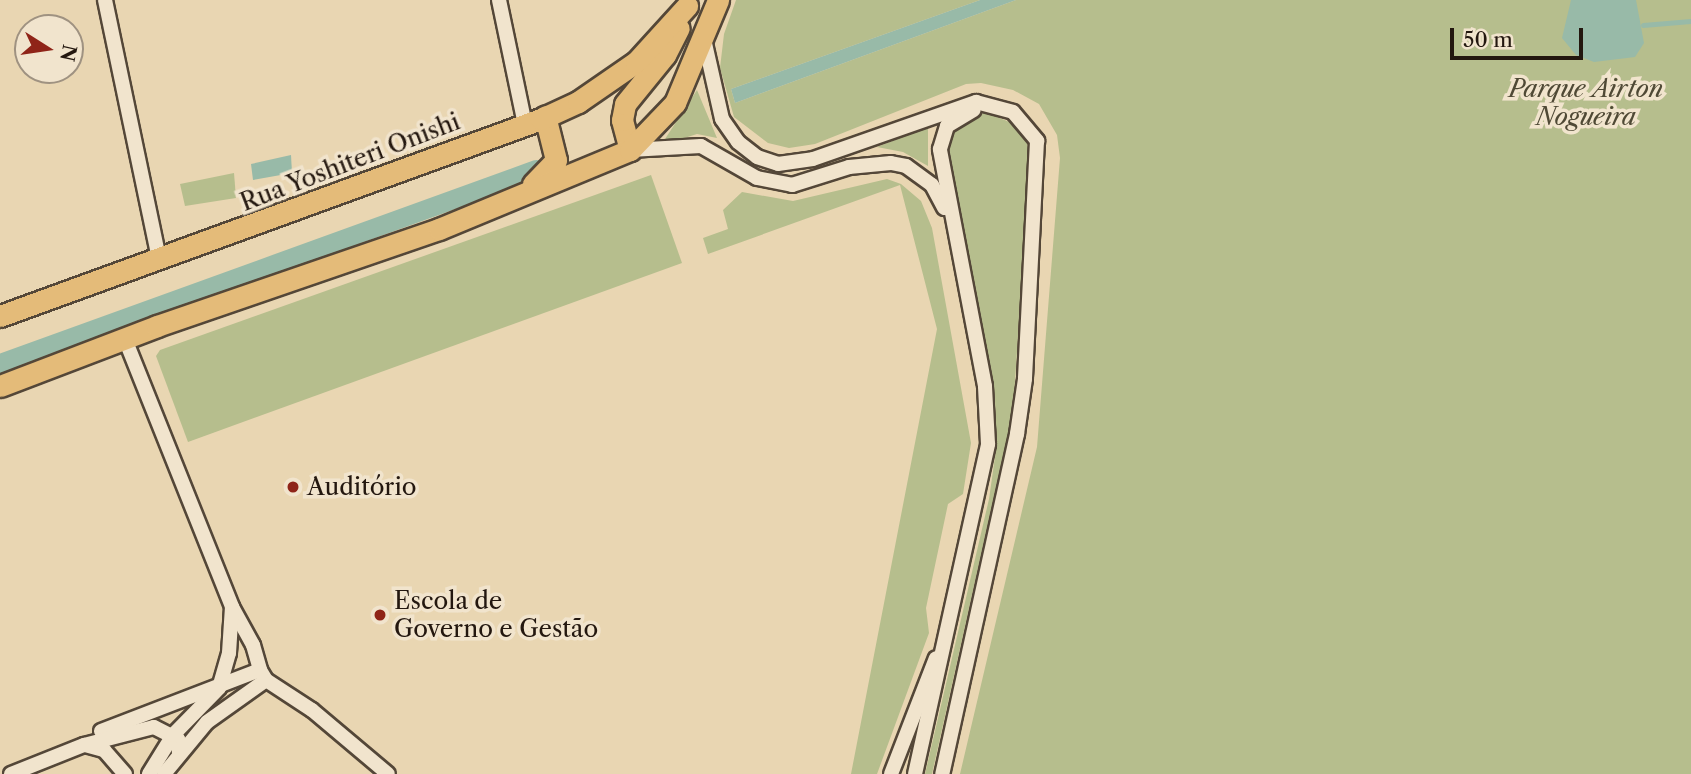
<!DOCTYPE html>
<html>
<head>
<meta charset="utf-8">
<style>
	body { margin:0 }
	#map { position:relative; width:1691px; height:774px; overflow:hidden; background:#e9d6b2; font-family:"Libre Caslon Text",serif }
	div>[style] { position:absolute }
	.green>* { inset:0; background:#b6be8d }
	.water>* { inset:0; background:#98baa8 }
	.stream>* { height:5px; margin:-2.5px; padding:0 2.5px; transform-origin:2.5px; border-radius:2.5px; background:#98baa8 }
	.canal>* { height:19px; margin:-9.5px; padding:0 9.5px; transform-origin:9.5px; border-radius:9.5px; background:#98baa8 }
	.roads { filter:drop-shadow(2px 0 #544738) drop-shadow(-2px 0 #544738) drop-shadow(0 2px #544738) drop-shadow(0 -2px #544738) }
	.minor>* { height:14px; margin:-7px; padding:0 7px; transform-origin:7px; border-radius:7px; background:#f1e4cd }
	.primary>* { height:21px; margin:-10.5px; padding:0 10.5px; transform-origin:10.5px; border-radius:10.5px; background:#e4bb79 }
	.dots>* { width:19px; height:19px; translate:-50% -50%; box-sizing:border-box; border:4px solid #f1e4cd; border-radius:50% }
	span { translate:-50% -50%; white-space:nowrap; text-align:center; line-height:1.15; -webkit-text-stroke:7px #f1e4cd; paint-order:stroke }
	.park-label { font-size:24px; color:#4f4935; font-style:italic }
	.street-label { font-size:24px; color:#23170f }
	.poi-label { font-size:24px; color:#23170f }
	.left { translate:0 -50%; text-align:left }
	.north { position:absolute; left:14px; top:14px; width:70px; height:70px; box-sizing:border-box; background:#f1e4cd; border:2px solid #9f9281; border-radius:50%; rotate:102deg; font-size:19px; font-weight:700; line-height:28px; text-align:center; color:#23170f }
	.north::after { content:''; display:block; margin:auto; width:24px; height:32px; background:#8f2418; clip-path:polygon(50% 0,100% 100%,50% 72%,0 100%) }
	.scale { position:absolute; left:1450px; top:28px; width:133px; height:32px; box-sizing:border-box; border:4px solid #23170f; border-top:0; padding-left:9px; font-size:21px; line-height:24px; white-space:nowrap; color:#23170f; -webkit-text-stroke:5px #f1e4cd; paint-order:stroke }
</style>
</head>
<body>
<div id="map">
	<div class="green">
		<i style="clip-path:polygon(736px 0,980px 0,731px 89px,735px 103px,1016px 0,1691px 0,1691px 774px,960px 774px,1037px 447px,1060px 158px,1057px 135px,1039px 104px,1013px 90px,981px 83px,966px 84px,815px 144px,789px 148px,768px 143px,734px 117px,720px 68px,724px 34px)"></i>
		<i style="clip-path:polygon(697px 90px,717px 138px,697px 134px,675px 141px,665px 139px)"></i>
		<i style="clip-path:polygon(987px 113px,1017px 125px,1027px 142px,1030px 159px,1013px 411px,932px 774px,925px 774px,989px 499px,996px 450px,995px 399px,946px 161px,948px 132px,969px 115px)"></i>
		<i style="clip-path:polygon(928px 127px,928px 166px,903px 152px,877px 147px)"></i>
		<i style="clip-path:polygon(234px 173px,236px 198px,185px 206px,180px 184px)"></i>
		<i style="clip-path:polygon(651px 175px,682px 263px,188px 442px,156px 356px,160px 350px)"></i>
		<i style="clip-path:polygon(887px 179px,901px 184px,921px 201px,932px 228px,971px 443px,963px 494px,948px 504px,926px 608px,929px 633px,877px 774px,851px 774px,937px 329px,900px 185px,708px 254px,703px 238px,728px 229px,723px 210px,742px 192px,793px 201px)"></i>
	</div>
	<div class="water">
		<i style="clip-path:polygon(980px 0,1016px 0,735px 103px,731px 89px)"></i>
		<i style="clip-path:polygon(1571px 0,1636px 0,1644px 43px,1635px 57px,1594px 62px,1576px 55px,1562px 38px)"></i>
		<i style="clip-path:polygon(291px 155px,292px 173px,253px 180px,251px 164px)"></i>
	</div>
	<div class="stream">
		<i style="left:1643px;top:25px;width:48px;rotate:-4.8deg"></i>
	</div>
	<div class="canal">
		<i style="left:0;top:363px;width:570px;rotate:-19.9deg"></i>
	</div>
	<div class="roads">
		<div class="minor">
			<i style="left:105px;top:0;width:265px;rotate:78.2deg"></i>
			<i style="left:499px;top:0;width:127px;rotate:78.2deg"></i>
			<i style="left:704px;top:39px;width:82px;rotate:77.3deg"></i>
			<i style="left:722px;top:119px;width:28px;rotate:55deg"></i>
			<i style="left:738px;top:142px;width:24px;rotate:38deg"></i>
			<i style="left:757px;top:157px;width:22px;rotate:18deg"></i>
			<i style="left:778px;top:164px;width:35px;rotate:-8deg"></i>
			<i style="left:813px;top:159px;width:173px;rotate:-19.3deg"></i>
			<i style="left:976px;top:102px;width:38px;rotate:15deg"></i>
			<i style="left:1013px;top:112px;width:38px;rotate:50deg"></i>
			<i style="left:1037px;top:141px;width:238px;rotate:92.9deg"></i>
			<i style="left:1025px;top:379px;width:56px;rotate:98.3deg"></i>
			<i style="left:1017px;top:434px;width:348px;rotate:102.4deg"></i>
			<i style="left:630px;top:150px;width:71px;rotate:-3.2deg"></i>
			<i style="left:701px;top:146px;width:64px;rotate:29.7deg"></i>
			<i style="left:757px;top:178px;width:36px;rotate:11deg"></i>
			<i style="left:792px;top:185px;width:60px;rotate:-17.5deg"></i>
			<i style="left:849px;top:167px;width:42px;rotate:-5.4deg"></i>
			<i style="left:891px;top:163px;width:15px;rotate:11deg"></i>
			<i style="left:906px;top:166px;width:32px;rotate:36deg"></i>
			<i style="left:932px;top:185px;width:26px;rotate:62deg"></i>
			<i style="left:125px;top:339px;width:289px;rotate:68.2deg"></i>
			<i style="left:232px;top:607px;width:43px;rotate:61.1deg"></i>
			<i style="left:253px;top:645px;width:26px;rotate:74deg"></i>
			<i style="left:260px;top:670px;width:12px;rotate:59deg"></i>
			<i style="left:266px;top:680px;width:55px;rotate:33.1deg"></i>
			<i style="left:312px;top:710px;width:99px;rotate:40.1deg"></i>
			<i style="left:101px;top:731px;width:170px;rotate:-21deg"></i>
			<i style="left:85px;top:745px;width:20px;rotate:15deg"></i>
			<i style="left:104px;top:750px;width:32px;rotate:49deg"></i>
			<i style="left:11px;top:774px;width:79px;rotate:-21.7deg"></i>
			<i style="left:84px;top:745px;width:72px;rotate:-14.4deg"></i>
			<i style="left:154px;top:727px;width:27px;rotate:27deg"></i>
			<i style="left:178px;top:739px;width:15px;rotate:86deg"></i>
			<i style="left:149px;top:774px;width:46px;rotate:-58.4deg"></i>
			<i style="left:173px;top:735px;width:66px;rotate:-45.6deg"></i>
			<i style="left:219px;top:688px;width:36px;rotate:-74deg"></i>
			<i style="left:229px;top:653px;width:46px;rotate:-86.3deg"></i>
			<i style="left:164px;top:774px;width:67px;rotate:-50.4deg"></i>
			<i style="left:207px;top:722px;width:72px;rotate:-35.4deg"></i>
			<i style="left:891px;top:774px;width:124px;rotate:-68.8deg"></i>
			<i style="left:915px;top:774px;width:338px;rotate:-77.5deg"></i>
			<i style="left:988px;top:444px;width:58px;rotate:-93deg"></i>
			<i style="left:985px;top:386px;width:241px;rotate:-100.8deg"></i>
			<i style="left:940px;top:149px;width:24px;rotate:-73deg"></i>
			<i style="left:947px;top:126px;width:31px;rotate:-31deg"></i>
		</div>
		<div class="primary">
			<i style="left:630px;top:150px;width:31px;rotate:-105deg"></i>
			<i style="left:622px;top:120px;width:16px;rotate:-79deg"></i>
			<i style="left:625px;top:104px;width:63px;rotate:-50.8deg"></i>
			<i style="left:665px;top:55px;width:30px;rotate:-63deg"></i>
			<i style="left:533px;top:184px;width:33px;rotate:-46deg"></i>
			<i style="left:556px;top:160px;width:45px;rotate:-104deg"></i>
			<i style="left:0;top:316px;width:576px;rotate:-20.01deg"></i>
			<i style="left:541px;top:119px;width:41px;rotate:-24.7deg"></i>
			<i style="left:578px;top:102px;width:70px;rotate:-34.6deg"></i>
			<i style="left:636px;top:62px;width:76px;rotate:-47.7deg"></i>
			<i style="left:0;top:386px;width:168px;rotate:-20.9deg"></i>
			<i style="left:157px;top:326px;width:298px;rotate:-19deg"></i>
			<i style="left:439px;top:229px;width:207px;rotate:-22.5deg"></i>
			<i style="left:630px;top:150px;width:65px;rotate:-46.2deg"></i>
			<i style="left:675px;top:103px;width:112px;rotate:-67.3deg"></i>
		</div>
	</div>
	<div class="dots">
		<i style="left:293px;top:487px;background:#8f2418"></i>
		<i style="left:380px;top:615px;background:#8f2418"></i>
	</div>
	<div class="park-label">
		<span style="left:1586px;top:103px">Parque Airton<br>Nogueira</span>
	</div>
	<div class="street-label">
		<span style="left:350px;top:162px;rotate:-21deg">Rua Yoshiteri Onishi</span>
	</div>
	<div class="poi-label">
		<span class="left" style="left:307px;top:487px">Auditório</span>
		<span class="left" style="left:394px;top:615px">Escola de<br>Governo e Gestão</span>
	</div>
	<div class="north">N</div>
	<div class="scale">50 m</div>
</div>
</body>
</html>
